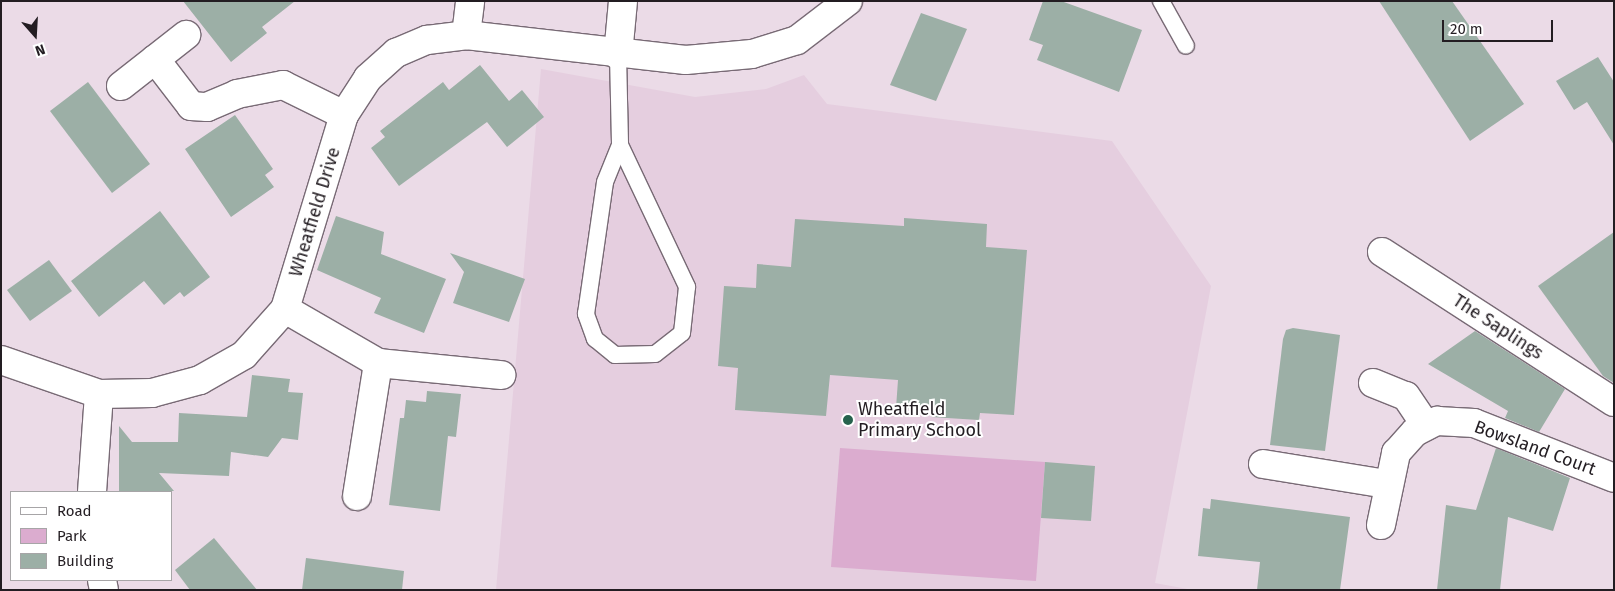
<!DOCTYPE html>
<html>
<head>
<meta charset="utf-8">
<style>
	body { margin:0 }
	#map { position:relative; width:1615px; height:591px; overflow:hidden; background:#ebdbe7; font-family:"Fira Sans",sans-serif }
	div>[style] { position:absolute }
	.built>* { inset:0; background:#e5cedf }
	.green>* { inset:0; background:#dbaccf }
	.building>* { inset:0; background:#9cafa6 }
	.roads { filter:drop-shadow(1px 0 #786a75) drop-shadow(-1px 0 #786a75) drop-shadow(0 1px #786a75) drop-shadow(0 -1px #786a75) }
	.lane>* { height:16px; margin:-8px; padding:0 8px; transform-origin:8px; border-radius:8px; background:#fff }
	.street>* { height:28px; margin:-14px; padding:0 14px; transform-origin:14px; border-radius:14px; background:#fff }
	.dots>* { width:14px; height:14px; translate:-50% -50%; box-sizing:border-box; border:2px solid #fff; border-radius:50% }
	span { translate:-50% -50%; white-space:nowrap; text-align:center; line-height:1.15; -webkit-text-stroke:4px #fff; paint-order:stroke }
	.street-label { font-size:18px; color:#231d22 }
	.poi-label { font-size:18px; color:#231d22 }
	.left { translate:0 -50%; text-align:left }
	.frame { position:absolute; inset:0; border:2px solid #231d22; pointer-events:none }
	.legend { position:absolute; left:10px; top:491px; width:162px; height:90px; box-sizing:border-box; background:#fff; border:1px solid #a7a5a7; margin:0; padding:6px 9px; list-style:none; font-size:15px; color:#231d22 }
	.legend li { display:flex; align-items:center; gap:10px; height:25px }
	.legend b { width:25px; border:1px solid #a7a5a7 }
	.north { position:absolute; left:10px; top:10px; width:50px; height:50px; -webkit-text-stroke:4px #fff; paint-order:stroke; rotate:161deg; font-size:14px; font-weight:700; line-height:20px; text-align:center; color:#231d22 }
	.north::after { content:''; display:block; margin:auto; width:18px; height:22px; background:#231d22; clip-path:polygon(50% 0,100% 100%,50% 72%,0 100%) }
	.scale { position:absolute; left:1442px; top:20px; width:111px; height:22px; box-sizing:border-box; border:2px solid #231d22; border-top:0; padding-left:6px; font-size:15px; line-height:18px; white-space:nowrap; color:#231d22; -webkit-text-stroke:4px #fff; paint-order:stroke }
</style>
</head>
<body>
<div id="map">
	<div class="built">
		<i style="clip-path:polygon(541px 69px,695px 97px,766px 89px,804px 75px,827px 104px,1112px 141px,1211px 286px,1155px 583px,1193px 590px,496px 590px)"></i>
	</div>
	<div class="green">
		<i style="clip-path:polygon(840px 448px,1045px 462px,1036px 581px,831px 567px)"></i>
	</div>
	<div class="building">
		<i style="clip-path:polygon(183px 1px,295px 1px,262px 27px,267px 33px,231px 62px)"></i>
		<i style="clip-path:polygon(1043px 1px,1061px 1px,1142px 30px,1119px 92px,1037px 60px,1043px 45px,1029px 40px)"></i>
		<i style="clip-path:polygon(1379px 1px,1452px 1px,1524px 104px,1470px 141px)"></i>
		<i style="clip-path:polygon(921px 13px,967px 29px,936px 101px,890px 85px)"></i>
		<i style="clip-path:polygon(1598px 57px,1614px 82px,1614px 145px,1587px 102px,1574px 110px,1556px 81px)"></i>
		<i style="clip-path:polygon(480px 65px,509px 101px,522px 90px,544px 117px,507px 147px,487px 122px,399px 186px,371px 148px,385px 137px,380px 131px,443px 82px,449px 90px)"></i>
		<i style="clip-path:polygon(88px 82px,150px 164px,112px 193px,50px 111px)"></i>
		<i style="clip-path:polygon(235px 115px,273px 169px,265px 175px,274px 187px,231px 217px,185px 149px)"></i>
		<i style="clip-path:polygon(160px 211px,210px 277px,184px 297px,180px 292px,164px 305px,144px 281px,99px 317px,71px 281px)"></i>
		<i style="clip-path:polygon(336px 216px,384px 232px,381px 254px,446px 279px,424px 333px,374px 313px,381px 298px,317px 270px)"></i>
		<i style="clip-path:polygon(904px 218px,987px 224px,986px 247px,1027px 250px,1014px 415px,980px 413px,979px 420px,931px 417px,931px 411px,896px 408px,898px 380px,830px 375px,826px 416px,735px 410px,738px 368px,718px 366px,724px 286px,756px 288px,757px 264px,791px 267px,795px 219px,904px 226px)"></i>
		<i style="clip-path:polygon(1614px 232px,1614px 383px,1603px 376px,1538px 286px)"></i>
		<i style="clip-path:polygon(450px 253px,525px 279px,509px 322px,453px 303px,464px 272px)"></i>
		<i style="clip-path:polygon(49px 260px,72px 291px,30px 321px,7px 290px)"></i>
		<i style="clip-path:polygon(1293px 328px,1340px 335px,1325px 451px,1270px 445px,1283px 339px,1286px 330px)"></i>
		<i style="clip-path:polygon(1475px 331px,1565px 389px,1539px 432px,1505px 418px,1508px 411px,1428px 364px)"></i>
		<i style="clip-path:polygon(252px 375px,290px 379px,288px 392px,303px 393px,298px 440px,282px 438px,268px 457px,231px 452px,229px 476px,159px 473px,174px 491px,119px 492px,119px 426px,132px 442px,178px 442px,179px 413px,247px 417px)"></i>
		<i style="clip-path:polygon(427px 391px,461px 394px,456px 437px,448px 436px,440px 511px,389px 505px,400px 418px,404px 418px,406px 400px,426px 402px)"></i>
		<i style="clip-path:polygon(1496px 448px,1570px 478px,1553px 531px,1508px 517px,1500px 590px,1437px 590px,1446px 505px,1476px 510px)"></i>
		<i style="clip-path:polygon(1045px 462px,1095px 466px,1091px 521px,1041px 518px)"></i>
		<i style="clip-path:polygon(1211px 499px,1350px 517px,1340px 590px,1257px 590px,1260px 562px,1198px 556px,1203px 508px,1210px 509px)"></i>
		<i style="clip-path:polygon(214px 538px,257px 590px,190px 590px,175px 570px)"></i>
		<i style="clip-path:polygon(306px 558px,404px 571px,402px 590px,302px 590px)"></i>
	</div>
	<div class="roads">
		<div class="lane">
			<i style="left:1161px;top:1px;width:51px;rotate:60.9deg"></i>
			<i style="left:618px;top:55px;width:90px;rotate:88.7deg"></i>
			<i style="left:620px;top:145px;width:157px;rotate:64.7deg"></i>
			<i style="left:687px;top:287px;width:46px;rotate:96.2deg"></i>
			<i style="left:682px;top:333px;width:34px;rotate:142deg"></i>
			<i style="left:655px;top:354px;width:40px;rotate:178.6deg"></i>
			<i style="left:615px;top:355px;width:26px;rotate:-141deg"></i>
			<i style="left:595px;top:339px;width:27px;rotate:-110deg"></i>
			<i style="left:586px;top:314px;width:133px;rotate:-81.8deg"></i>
			<i style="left:605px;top:182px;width:40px;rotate:-68deg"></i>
		</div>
		<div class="street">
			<i style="left:466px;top:35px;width:34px;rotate:-83deg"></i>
			<i style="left:618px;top:55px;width:54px;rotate:-84.7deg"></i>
			<i style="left:155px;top:59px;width:59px;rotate:52.5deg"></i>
			<i style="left:191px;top:106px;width:16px;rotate:4deg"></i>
			<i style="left:207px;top:107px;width:33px;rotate:-23deg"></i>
			<i style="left:237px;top:94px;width:47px;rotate:-11.1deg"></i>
			<i style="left:283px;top:85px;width:68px;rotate:26.2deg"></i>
			<i style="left:121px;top:86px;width:83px;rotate:-38.1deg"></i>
			<i style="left:1382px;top:252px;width:276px;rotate:32.9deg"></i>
			<i style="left:285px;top:309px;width:108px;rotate:30.1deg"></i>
			<i style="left:378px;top:363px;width:124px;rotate:5.6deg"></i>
			<i style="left:1px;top:360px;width:104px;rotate:19.1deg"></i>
			<i style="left:99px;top:394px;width:53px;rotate:-1.1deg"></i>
			<i style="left:152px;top:393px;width:50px;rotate:-15.2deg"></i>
			<i style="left:200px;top:380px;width:51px;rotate:-29.6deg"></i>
			<i style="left:244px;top:355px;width:62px;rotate:-48.3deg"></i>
			<i style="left:285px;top:309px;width:203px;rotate:-73.1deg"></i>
			<i style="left:344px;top:115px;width:44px;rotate:-57deg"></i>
			<i style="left:368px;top:78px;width:38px;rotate:-42deg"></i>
			<i style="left:396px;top:53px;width:34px;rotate:-23deg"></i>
			<i style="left:427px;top:40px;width:39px;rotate:-7deg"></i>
			<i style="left:466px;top:35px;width:221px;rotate:6.5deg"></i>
			<i style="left:686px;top:60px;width:66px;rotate:-5.2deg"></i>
			<i style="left:752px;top:54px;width:47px;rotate:-17.3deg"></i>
			<i style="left:797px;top:40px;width:64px;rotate:-37.4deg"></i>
			<i style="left:1373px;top:383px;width:35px;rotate:22deg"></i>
			<i style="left:1406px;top:396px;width:36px;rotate:56deg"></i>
			<i style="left:1263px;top:464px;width:125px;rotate:9.2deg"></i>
			<i style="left:92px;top:492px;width:98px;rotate:-85.9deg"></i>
			<i style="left:357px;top:496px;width:135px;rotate:-81deg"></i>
			<i style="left:1381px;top:525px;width:74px;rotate:-78.2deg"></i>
			<i style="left:1396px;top:453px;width:28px;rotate:-48deg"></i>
			<i style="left:1415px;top:432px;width:25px;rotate:-27deg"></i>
			<i style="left:1437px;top:421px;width:37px;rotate:3deg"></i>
			<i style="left:1474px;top:423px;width:150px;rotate:21.4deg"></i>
			<i style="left:102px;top:580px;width:10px;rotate:79deg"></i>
		</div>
	</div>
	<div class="dots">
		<i style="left:848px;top:420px;background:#26624d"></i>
	</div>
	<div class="street-label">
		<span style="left:315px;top:212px;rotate:-73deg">Wheatfield Drive</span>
		<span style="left:1498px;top:327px;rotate:33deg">The Saplings</span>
		<span style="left:1535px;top:448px;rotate:20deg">Bowsland Court</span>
	</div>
	<div class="poi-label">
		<span class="left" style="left:858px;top:420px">Wheatfield<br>Primary School</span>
	</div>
	<div class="frame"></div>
	<ul class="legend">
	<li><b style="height:6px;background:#fff"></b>Road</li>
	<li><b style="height:14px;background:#dbaccf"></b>Park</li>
	<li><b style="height:14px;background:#9cafa6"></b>Building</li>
	</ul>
	<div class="north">N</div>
	<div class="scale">20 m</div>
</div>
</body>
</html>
